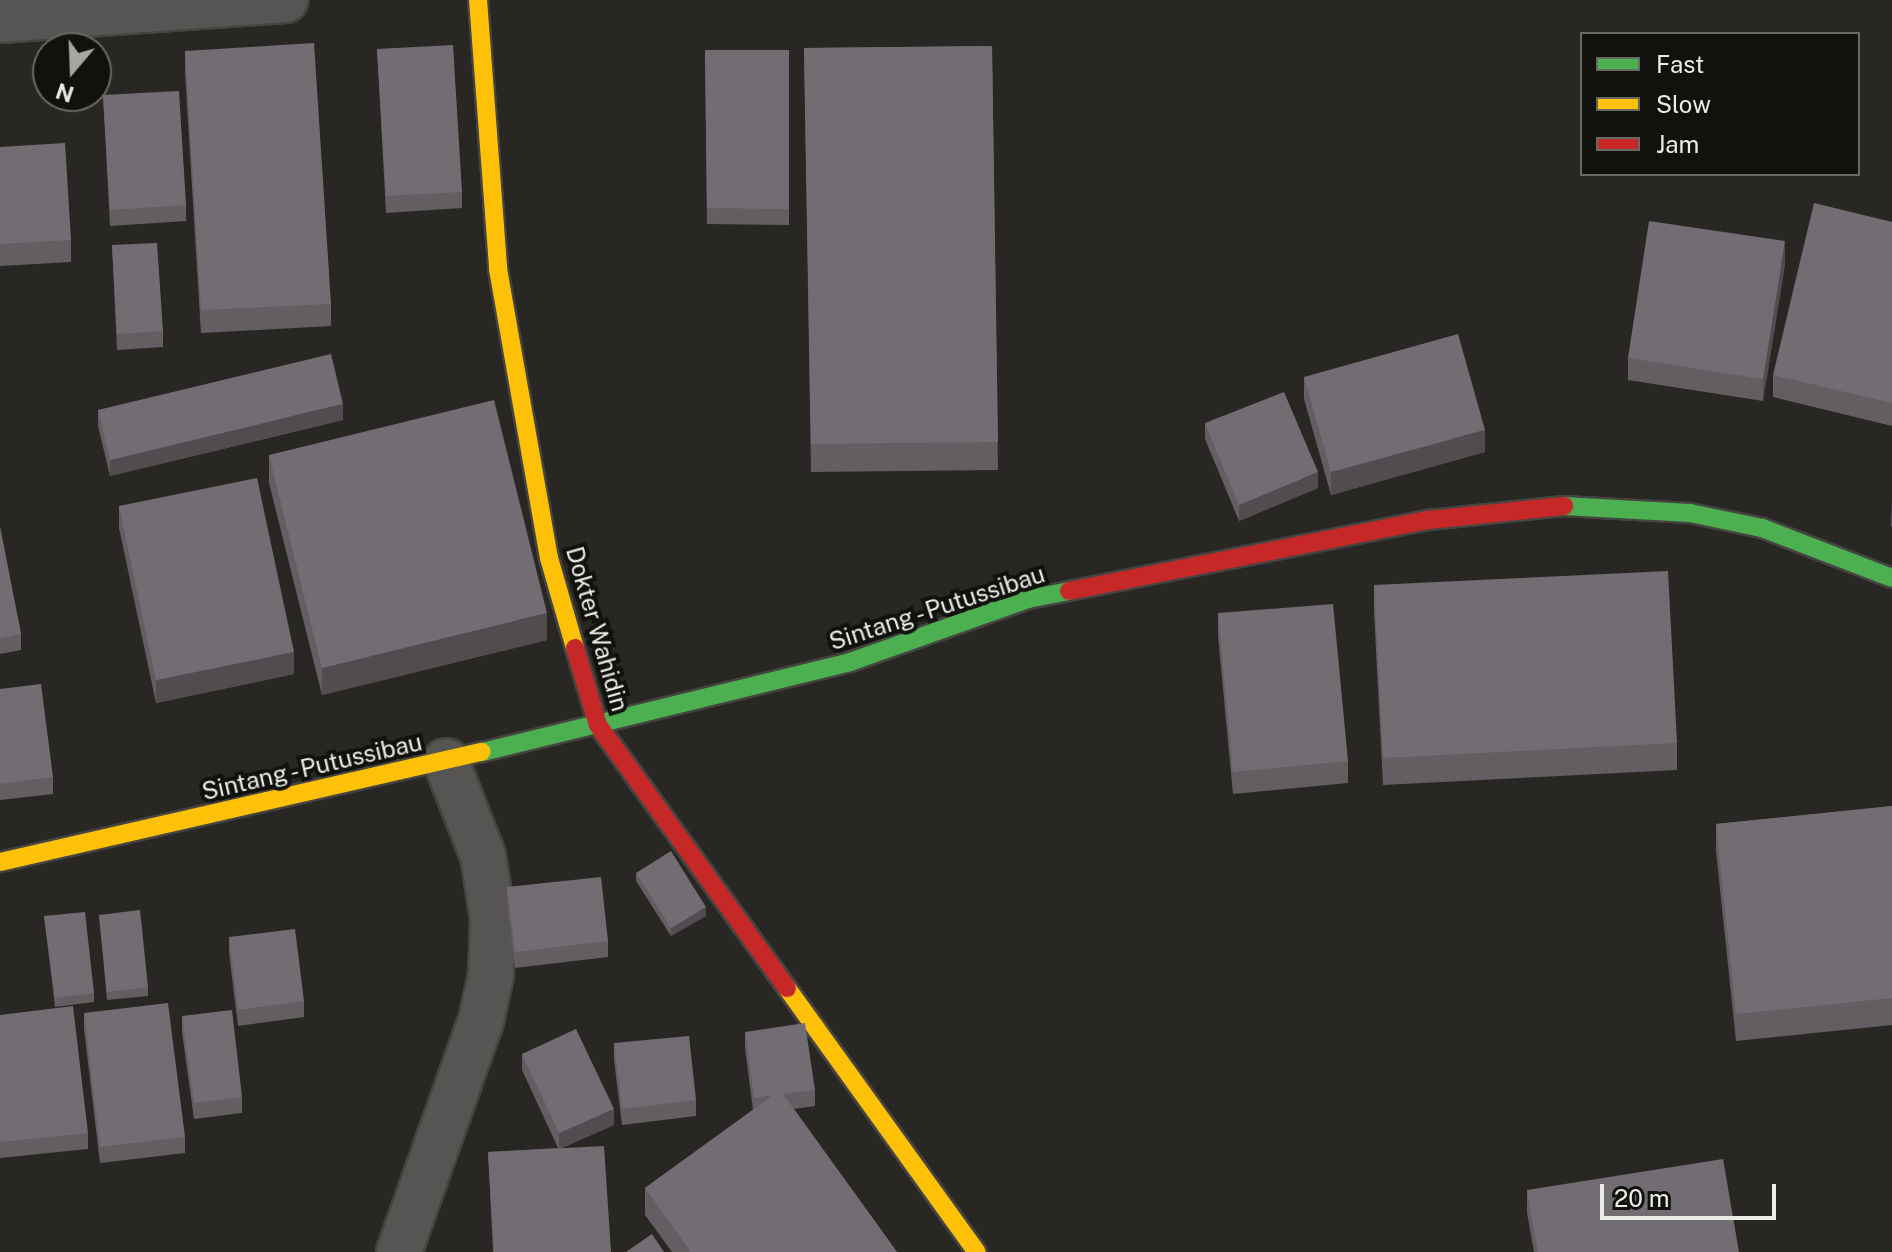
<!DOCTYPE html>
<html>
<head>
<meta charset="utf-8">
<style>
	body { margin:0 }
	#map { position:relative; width:1892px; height:1252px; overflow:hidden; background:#282724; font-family:"Public Sans",sans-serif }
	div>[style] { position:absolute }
	.roads { filter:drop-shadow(2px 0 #454441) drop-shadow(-2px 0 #454441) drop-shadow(0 2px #454441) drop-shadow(0 -2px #454441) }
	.street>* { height:44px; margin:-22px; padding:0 22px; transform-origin:22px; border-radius:22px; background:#565553 }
	.fast>* { height:18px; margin:-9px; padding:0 9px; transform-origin:9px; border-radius:9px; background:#4caf50 }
	.slow>* { height:18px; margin:-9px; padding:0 9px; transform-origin:9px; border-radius:9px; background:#ffc107 }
	.jam>* { height:18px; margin:-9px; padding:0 9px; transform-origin:9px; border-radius:9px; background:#c62828 }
	.wall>* { inset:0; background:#625e62 }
	.shaded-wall>* { inset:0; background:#504c50 }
	.building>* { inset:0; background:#726d72 }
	span { translate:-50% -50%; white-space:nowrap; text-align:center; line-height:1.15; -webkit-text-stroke:8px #11110e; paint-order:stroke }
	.street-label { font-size:24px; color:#ebebe7 }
	.legend { position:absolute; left:1580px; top:32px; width:280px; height:144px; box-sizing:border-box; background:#11110e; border:2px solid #686865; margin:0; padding:10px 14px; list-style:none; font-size:24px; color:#ebebe7 }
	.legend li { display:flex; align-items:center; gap:16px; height:40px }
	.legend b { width:40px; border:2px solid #686865 }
	.north { position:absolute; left:32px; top:32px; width:80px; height:80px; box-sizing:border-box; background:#11110e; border:2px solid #686865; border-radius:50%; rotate:199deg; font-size:22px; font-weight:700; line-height:32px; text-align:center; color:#ebebe7 }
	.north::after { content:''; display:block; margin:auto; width:28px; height:36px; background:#a7a6a3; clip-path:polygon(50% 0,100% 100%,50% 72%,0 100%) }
	.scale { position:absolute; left:1600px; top:1184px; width:176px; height:36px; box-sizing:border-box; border:4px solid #ebebe7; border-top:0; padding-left:10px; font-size:24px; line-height:28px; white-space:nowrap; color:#ebebe7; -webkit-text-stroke:6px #11110e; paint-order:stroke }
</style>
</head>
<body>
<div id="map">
	<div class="roads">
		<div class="street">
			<i style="left:0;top:20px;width:286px;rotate:-4deg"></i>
			<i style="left:399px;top:1252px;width:245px;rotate:-70.5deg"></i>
			<i style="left:481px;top:1021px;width:47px;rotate:-77.7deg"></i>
			<i style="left:491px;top:975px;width:56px;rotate:-88deg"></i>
			<i style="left:493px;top:919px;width:64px;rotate:-99deg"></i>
			<i style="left:483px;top:856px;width:102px;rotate:-111.3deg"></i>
		</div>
		<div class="fast">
			<i style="left:1564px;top:506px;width:126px;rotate:3.2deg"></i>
			<i style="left:1690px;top:513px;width:74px;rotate:11.8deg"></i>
			<i style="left:1762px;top:528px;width:139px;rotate:21deg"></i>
			<i style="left:482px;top:752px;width:379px;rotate:-13.7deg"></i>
			<i style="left:850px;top:662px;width:189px;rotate:-19.5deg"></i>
			<i style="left:1028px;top:599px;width:42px;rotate:-11deg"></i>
		</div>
		<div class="slow">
			<i style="left:478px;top:0;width:270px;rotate:85.7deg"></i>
			<i style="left:498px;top:269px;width:293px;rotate:80deg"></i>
			<i style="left:549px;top:558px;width:94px;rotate:73.9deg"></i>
			<i style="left:0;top:862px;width:494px;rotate:-12.9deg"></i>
			<i style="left:787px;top:988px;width:325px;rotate:54.3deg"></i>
		</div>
		<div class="jam">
			<i style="left:1069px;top:591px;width:366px;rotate:-11.2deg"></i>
			<i style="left:1428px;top:520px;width:137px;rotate:-5.9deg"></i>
			<i style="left:575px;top:648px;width:80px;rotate:73.4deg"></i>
			<i style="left:598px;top:725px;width:324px;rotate:54.3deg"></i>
		</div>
	</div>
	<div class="wall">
		<i style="clip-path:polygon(992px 46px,998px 470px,811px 472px,804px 48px)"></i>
		<i style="clip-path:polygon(377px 49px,462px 192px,462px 208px,386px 213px)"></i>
		<i style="clip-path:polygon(705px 50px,789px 50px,789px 225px,707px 224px)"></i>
		<i style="clip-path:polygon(185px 51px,331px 304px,331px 326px,201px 333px,185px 73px)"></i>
		<i style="clip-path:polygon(103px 95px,186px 205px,186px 221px,110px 226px)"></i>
		<i style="clip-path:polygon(0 147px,71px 240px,71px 262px,0 266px)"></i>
		<i style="clip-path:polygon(1892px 222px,1892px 426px,1773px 397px,1773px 375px)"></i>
		<i style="clip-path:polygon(112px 245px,163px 331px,163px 347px,117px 350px)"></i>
		<i style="clip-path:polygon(1785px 264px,1763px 401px,1628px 380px,1628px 358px)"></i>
		<i style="clip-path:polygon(1304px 377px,1485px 452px,1331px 495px,1304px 399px)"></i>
		<i style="clip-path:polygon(98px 410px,343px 420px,110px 476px,98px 426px)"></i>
		<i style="clip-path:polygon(1205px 423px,1318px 488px,1239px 521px,1205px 439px)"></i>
		<i style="clip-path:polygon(269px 455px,547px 640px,322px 695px,269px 483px)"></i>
		<i style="clip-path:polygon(1892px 499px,1892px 527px,1891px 526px)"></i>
		<i style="clip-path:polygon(119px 506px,294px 674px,156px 703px,119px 528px)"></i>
		<i style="clip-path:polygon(0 527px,21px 634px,21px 650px,0 654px)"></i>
		<i style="clip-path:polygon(1374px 585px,1677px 743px,1677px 770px,1383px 785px,1374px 612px)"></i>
		<i style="clip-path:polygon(1218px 613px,1348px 761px,1348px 783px,1233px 794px,1218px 636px)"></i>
		<i style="clip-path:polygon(0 689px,53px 777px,53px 794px,0 800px)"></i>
		<i style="clip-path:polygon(1892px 806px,1892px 1025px,1736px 1041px,1716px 851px,1716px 824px)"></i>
		<i style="clip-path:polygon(636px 873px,706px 916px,671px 936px,636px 881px)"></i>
		<i style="clip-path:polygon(507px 887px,608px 941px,608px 957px,515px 968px,507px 903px)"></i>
		<i style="clip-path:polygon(99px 915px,148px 987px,148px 996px,107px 1000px)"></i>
		<i style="clip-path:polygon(44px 916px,94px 993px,94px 1002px,55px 1007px)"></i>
		<i style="clip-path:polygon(229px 937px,304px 1001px,304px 1017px,238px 1026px,229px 953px)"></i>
		<i style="clip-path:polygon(84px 1013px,185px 1137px,185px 1153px,100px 1163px,84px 1029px)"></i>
		<i style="clip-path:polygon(0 1015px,88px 1133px,88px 1149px,0 1158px)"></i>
		<i style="clip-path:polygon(182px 1016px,242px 1097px,242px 1113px,194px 1119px,182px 1032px)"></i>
		<i style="clip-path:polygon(745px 1032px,815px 1090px,815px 1106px,794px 1109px,897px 1252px,672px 1252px,645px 1215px,645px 1188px,753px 1110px,745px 1048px)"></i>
		<i style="clip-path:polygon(614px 1043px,696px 1100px,696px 1116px,622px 1125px,614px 1060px)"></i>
		<i style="clip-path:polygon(522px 1054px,614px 1125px,562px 1148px,611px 1252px,493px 1252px,488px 1152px,558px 1148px,522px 1070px)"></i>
		<i style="clip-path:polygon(1527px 1190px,1739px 1252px,1534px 1252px,1527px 1213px)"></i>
	</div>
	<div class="shaded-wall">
		<i style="clip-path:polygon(1785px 241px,1785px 264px,1763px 401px,1763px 379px)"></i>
		<i style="clip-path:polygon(343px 404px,343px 420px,110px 476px,110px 460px)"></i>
		<i style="clip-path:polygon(1485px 430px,1485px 452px,1331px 495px,1331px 472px)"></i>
		<i style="clip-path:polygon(1318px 472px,1318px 488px,1239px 521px,1239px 505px)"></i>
		<i style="clip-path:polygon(547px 613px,547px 640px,322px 695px,322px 668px)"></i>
		<i style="clip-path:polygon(294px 652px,294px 674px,156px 703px,156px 680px)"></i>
		<i style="clip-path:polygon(706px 907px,706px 916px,671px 936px,671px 928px)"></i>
		<i style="clip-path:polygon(614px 1109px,614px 1125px,559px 1149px,559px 1133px)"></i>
	</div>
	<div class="building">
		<i style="clip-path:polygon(314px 43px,331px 304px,201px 310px,185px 51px)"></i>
		<i style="clip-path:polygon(453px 45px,462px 192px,386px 196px,377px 49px)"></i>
		<i style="clip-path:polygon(992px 46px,998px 442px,811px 444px,804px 48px)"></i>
		<i style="clip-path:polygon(705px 50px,789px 50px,789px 209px,707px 208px)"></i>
		<i style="clip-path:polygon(179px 91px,186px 205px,110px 210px,103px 95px)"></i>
		<i style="clip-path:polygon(65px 143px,71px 240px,0 244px,0 147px)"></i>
		<i style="clip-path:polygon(1814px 203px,1892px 222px,1892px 403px,1773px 375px)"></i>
		<i style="clip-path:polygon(1649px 221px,1785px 241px,1763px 379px,1628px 358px)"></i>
		<i style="clip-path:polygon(157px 243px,163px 331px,117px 334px,112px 245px)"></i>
		<i style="clip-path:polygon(1458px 334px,1485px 430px,1331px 472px,1304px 377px)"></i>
		<i style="clip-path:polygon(331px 354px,343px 404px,110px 460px,98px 410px)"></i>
		<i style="clip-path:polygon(1284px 392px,1318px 472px,1239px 505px,1205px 423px)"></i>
		<i style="clip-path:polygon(494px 400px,547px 613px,322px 668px,269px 455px)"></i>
		<i style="clip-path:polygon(257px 478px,294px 652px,156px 680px,119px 506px)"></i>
		<i style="clip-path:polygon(0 527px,21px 634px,0 638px)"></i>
		<i style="clip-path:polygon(1668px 571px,1677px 743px,1383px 758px,1374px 585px)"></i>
		<i style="clip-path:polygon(1333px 604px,1348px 761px,1233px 772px,1218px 613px)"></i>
		<i style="clip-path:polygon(41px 684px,53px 777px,0 784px,0 689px)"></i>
		<i style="clip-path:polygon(1892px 806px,1892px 998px,1736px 1014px,1716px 824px)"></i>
		<i style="clip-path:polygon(671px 851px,706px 907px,671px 928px,636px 873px)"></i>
		<i style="clip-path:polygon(601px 877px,608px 941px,515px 952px,507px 887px)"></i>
		<i style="clip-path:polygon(140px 910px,148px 987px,107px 992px,99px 915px)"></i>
		<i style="clip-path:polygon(85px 912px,94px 993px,55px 998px,44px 916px)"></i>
		<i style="clip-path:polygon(295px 929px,304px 1001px,238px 1010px,229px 937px)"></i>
		<i style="clip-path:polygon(168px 1003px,185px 1137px,100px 1147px,84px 1013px)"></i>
		<i style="clip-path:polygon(73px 1006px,88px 1133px,0 1142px,0 1015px)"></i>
		<i style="clip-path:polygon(232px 1010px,242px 1097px,194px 1103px,182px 1016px)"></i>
		<i style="clip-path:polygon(805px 1023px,815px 1090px,783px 1094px,780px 1090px,774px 1095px,754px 1098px,745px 1032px)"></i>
		<i style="clip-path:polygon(576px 1029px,614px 1109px,559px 1133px,522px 1054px)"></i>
		<i style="clip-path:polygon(689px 1036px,696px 1100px,622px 1109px,614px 1043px)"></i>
		<i style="clip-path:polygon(780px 1090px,897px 1252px,691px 1252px,645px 1188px)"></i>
		<i style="clip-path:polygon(604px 1146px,611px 1252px,494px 1252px,488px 1152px)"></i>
		<i style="clip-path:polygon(1723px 1159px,1739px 1252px,1538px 1252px,1527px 1190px)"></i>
		<i style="clip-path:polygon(652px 1234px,664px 1252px,626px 1252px)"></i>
	</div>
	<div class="street-label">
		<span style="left:937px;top:608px;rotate:-18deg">Sintang - Putussibau</span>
		<span style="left:597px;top:629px;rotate:74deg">Dokter Wahidin</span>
		<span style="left:312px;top:767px;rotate:-13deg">Sintang - Putussibau</span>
	</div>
	<ul class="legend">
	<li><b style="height:10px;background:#4caf50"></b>Fast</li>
	<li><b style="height:10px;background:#ffc107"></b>Slow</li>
	<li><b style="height:10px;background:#c62828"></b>Jam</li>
	</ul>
	<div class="north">N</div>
	<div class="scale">20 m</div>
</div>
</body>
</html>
